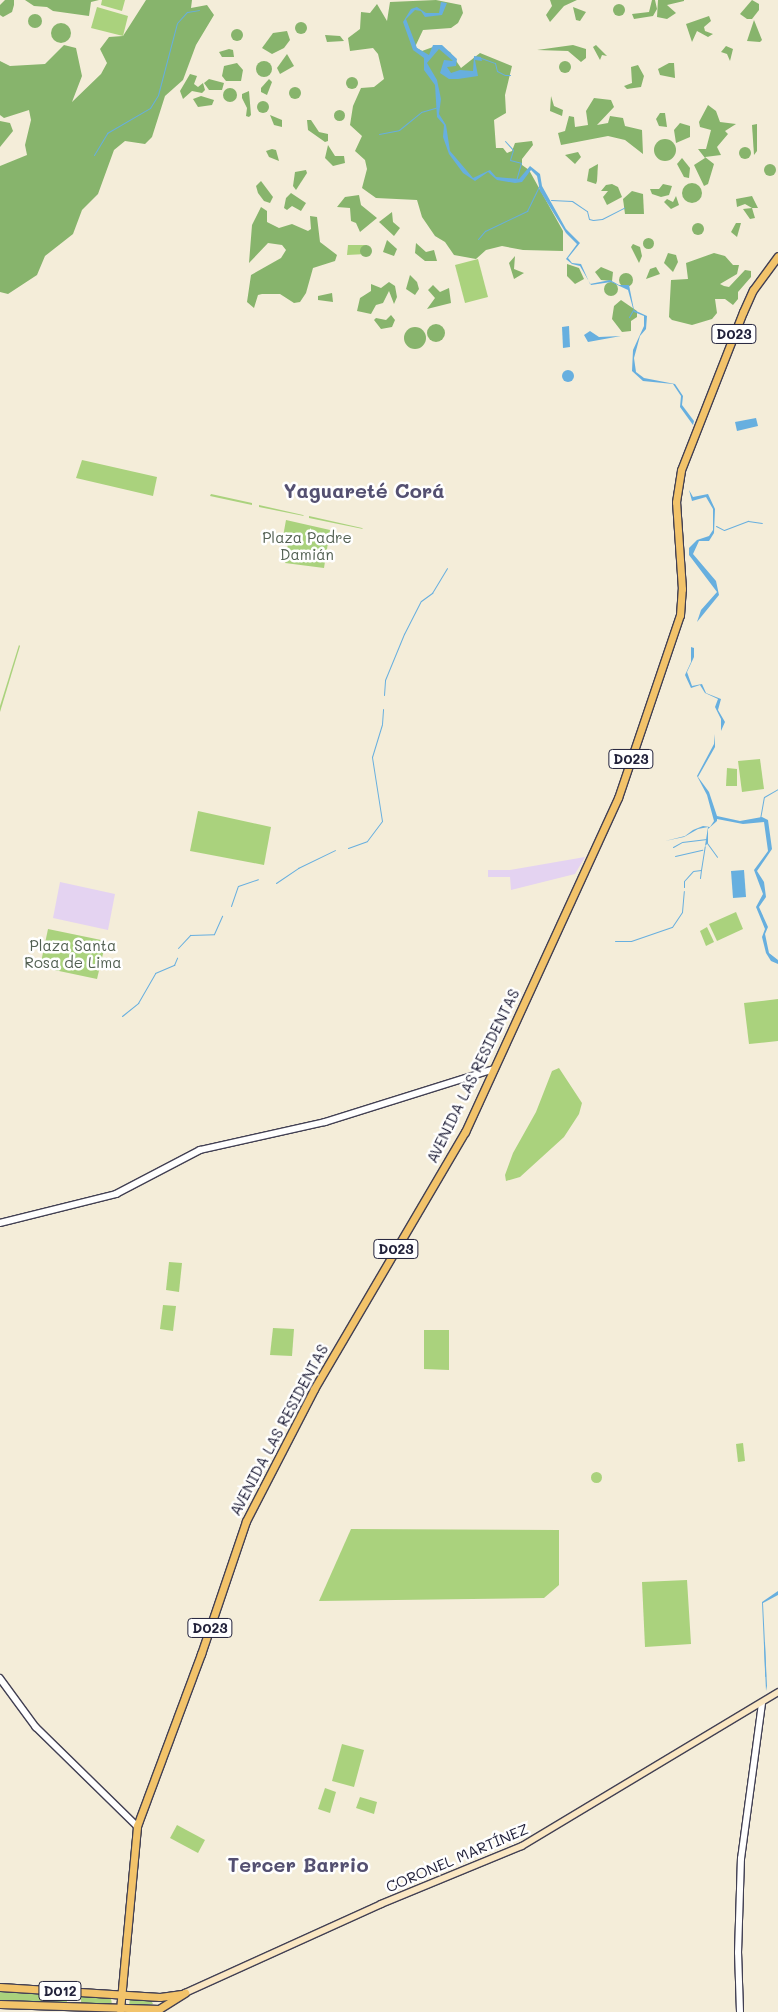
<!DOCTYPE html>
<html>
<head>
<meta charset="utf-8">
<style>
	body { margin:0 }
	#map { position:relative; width:778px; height:2012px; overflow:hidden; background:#f4edd9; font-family:Mali,sans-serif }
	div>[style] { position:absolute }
	.built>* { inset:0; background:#e4d3f1 }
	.green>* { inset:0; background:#aad27d }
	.round { border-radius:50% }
	.forest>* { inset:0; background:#87b46c }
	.water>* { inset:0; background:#67afdf }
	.stream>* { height:1px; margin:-0.5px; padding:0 0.5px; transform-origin:0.5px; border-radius:0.5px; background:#67afdf }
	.roads { filter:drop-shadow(1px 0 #424053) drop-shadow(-1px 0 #424053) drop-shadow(0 1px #424053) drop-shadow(0 -1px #424053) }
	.tertiary>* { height:5.5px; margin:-2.75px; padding:0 2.75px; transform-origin:2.75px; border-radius:2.75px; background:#fff }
	.secondary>* { height:6px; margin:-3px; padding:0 3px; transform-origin:3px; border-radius:3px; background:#fae7c3 }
	.primary>* { height:7px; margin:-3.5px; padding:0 3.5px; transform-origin:3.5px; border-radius:3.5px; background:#f2c36a }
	span { translate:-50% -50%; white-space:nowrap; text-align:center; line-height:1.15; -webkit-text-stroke:5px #fff; paint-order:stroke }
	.shield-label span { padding:1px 4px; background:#fff; border:1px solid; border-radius:4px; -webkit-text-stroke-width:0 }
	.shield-label { font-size:14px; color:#22223b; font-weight:700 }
	.park-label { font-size:15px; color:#526052 }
	.street-label { font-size:15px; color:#22223b }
	.district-label { font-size:20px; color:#545071; font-weight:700 }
</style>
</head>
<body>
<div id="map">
	<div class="built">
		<i style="clip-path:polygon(585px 857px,575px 874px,511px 890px,510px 877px,488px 877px,488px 870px,510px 870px)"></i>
		<i style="clip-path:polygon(60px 882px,115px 894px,108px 930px,53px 918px)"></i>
	</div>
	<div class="green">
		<i style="clip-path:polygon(102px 0,125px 0,122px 11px,101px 5px)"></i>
		<i style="clip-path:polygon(97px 7px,128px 16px,123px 36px,91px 28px)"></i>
		<i style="clip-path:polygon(348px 245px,367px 245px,366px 254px,347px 255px)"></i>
		<i style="clip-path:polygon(478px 259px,488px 297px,465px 303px,455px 265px)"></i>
		<i style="clip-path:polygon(82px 460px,157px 477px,153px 496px,76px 478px)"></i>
		<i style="clip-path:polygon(211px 494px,252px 503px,252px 505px,210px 496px)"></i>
		<i style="clip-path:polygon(259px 505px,303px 515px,304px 516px,259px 507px)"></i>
		<i style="clip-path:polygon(309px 516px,362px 528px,363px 529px,309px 518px)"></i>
		<i style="clip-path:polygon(286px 520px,330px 530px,324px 568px,285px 563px,288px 543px,282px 542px)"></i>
		<i style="clip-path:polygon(19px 645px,20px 646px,0 712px,0 706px)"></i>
		<i style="clip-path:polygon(760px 759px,764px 789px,742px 792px,738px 761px)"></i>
		<i style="clip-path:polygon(727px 768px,737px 769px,737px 786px,726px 786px)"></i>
		<i style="clip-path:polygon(198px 811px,271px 827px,264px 865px,190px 851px)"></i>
		<i style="clip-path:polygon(736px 912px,743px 929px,717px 941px,709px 924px)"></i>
		<i style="clip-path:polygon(707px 927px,714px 942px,706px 946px,700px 931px)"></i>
		<i style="clip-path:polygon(48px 929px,106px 941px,97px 979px,40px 967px)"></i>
		<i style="clip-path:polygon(778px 999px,778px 1041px,749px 1044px,744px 1003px)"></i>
		<i style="clip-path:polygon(559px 1068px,582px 1103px,579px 1114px,564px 1137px,520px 1177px,506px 1181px,505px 1175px,513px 1153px,536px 1112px,552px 1071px)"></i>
		<i style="clip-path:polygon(169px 1262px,182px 1263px,179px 1292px,166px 1290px)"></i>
		<i style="clip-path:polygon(163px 1305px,176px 1306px,173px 1331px,160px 1329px)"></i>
		<i style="clip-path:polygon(273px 1328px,294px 1329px,292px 1356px,270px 1355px)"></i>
		<i style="clip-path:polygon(424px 1330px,449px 1330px,449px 1370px,424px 1369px)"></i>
		<i style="clip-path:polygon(743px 1443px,745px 1461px,738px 1462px,736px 1444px)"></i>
		<i class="round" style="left:590.5px;top:1471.5px;width:11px;height:11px"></i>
		<i style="clip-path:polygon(351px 1529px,559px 1530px,559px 1585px,544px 1598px,319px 1601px)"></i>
		<i style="clip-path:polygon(687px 1580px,691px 1644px,645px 1647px,642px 1582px)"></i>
		<i style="clip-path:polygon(342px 1744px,364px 1750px,354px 1787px,332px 1781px)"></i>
		<i style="clip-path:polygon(325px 1788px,336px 1792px,330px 1813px,318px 1809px)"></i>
		<i style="clip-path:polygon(360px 1797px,377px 1802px,374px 1814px,356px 1808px)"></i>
		<i style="clip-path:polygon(177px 1825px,205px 1840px,198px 1853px,170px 1838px)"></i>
		<i style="clip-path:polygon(0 1992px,66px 1996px,67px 2002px,66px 2004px,0 2000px)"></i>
		<i style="clip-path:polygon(81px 1996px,111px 1998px,112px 2005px,81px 2004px)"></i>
		<i style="clip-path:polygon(130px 1999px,151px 2000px,153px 2004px,129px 2005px)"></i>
	</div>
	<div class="forest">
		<i style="clip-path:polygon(5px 0,14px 0,14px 5px,12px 12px,3px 17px,0 15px,0 5px)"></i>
		<i style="clip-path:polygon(25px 0,99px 0,91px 2px,89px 16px,53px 11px,47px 7px,34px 6px)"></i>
		<i style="clip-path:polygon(146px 0,192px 0,191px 8px,207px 5px,214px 15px,196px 45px,183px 80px,165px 96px,152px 137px,145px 144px,125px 141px,114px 150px,98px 194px,82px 210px,73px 234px,45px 256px,37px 275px,8px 294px,0 292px,0 166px,27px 155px,25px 145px,31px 120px,29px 110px,4px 118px,0 115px,0 61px,10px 66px,45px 64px,64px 45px,76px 48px,82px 76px,72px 102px,101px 74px,107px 63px,100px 49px,109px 37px,123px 36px)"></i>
		<i style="clip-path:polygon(436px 0,461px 5px,463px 13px,458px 23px,451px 28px,423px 30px,415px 47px,422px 51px,433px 47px,450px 52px,461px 68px,480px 53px,512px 66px,505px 95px,506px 113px,494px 120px,496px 148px,503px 148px,507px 153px,512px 151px,515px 143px,532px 141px,533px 145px,522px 159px,522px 165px,529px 170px,563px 231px,563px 251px,523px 250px,502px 246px,486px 250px,476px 259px,454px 255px,445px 242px,435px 236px,422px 217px,417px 200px,376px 198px,362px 188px,367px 169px,365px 160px,355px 151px,362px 136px,350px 125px,353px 106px,361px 88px,374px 87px,384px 79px,378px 54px,373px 48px,350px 51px,348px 38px,360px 29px,361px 12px,370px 13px,377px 4px,387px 21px,390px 2px)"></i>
		<i style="clip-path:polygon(550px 0,577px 0,564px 6px,550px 22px,546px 15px,552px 6px)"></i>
		<i style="clip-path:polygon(652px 0,655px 0,657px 9px,653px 16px,634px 19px,632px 14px,649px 12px)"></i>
		<i style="clip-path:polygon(658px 0,684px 0,684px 1px,667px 5px,676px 13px,667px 19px,657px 17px)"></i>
		<i style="clip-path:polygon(752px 0,759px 4px,759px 10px,752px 19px,747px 19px,740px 14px)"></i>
		<i class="round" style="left:613px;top:4px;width:12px;height:12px"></i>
		<i style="clip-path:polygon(573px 7px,586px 12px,580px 21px,576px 20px)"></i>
		<i class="round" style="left:28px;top:14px;width:14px;height:14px"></i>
		<i style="clip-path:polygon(709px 16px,711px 21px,704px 27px,705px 31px,713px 34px,708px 37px,697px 31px,692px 42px,686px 24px)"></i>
		<i style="clip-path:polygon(754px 20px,762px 40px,760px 42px,747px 41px)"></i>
		<i class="round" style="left:295px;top:22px;width:12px;height:12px"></i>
		<i class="round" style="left:51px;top:23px;width:20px;height:20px"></i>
		<i class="round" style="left:231px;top:29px;width:12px;height:12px"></i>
		<i style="clip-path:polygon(287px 31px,290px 40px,284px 48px,272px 54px,262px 48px,273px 33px)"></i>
		<i style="clip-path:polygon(325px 35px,340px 36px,344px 41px,327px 42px)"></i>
		<i style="clip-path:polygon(573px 45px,586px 49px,586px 58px,581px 62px,568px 51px,537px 50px)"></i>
		<i style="clip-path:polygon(596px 45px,607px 56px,602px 55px,600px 60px,593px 47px)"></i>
		<i style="clip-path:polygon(726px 46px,733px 49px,730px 61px,727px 54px,721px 52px)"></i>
		<i style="clip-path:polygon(229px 49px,233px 50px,234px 57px,222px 57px,219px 52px)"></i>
		<i style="clip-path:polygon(287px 54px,294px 66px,280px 74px,277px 68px)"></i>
		<i class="round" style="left:559px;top:61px;width:12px;height:12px"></i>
		<i class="round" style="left:256px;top:61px;width:16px;height:16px"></i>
		<i style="clip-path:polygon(237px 63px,243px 70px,241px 81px,226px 81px,222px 76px,224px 66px)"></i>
		<i style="clip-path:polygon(669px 63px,674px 63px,675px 78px,660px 75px,658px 69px)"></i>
		<i style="clip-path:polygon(638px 65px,644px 76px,641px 87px,627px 89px,624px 86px,632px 83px,631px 67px)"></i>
		<i style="clip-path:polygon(190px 74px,197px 76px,194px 84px,198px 87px,203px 83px,205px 90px,202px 93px,192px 91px,183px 99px,180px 91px)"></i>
		<i class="round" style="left:346px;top:77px;width:12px;height:12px"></i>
		<i style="clip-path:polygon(209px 79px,224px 83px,222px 90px,209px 90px,204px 83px)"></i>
		<i style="clip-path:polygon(269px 79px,272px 82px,267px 95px,261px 92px,261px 88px)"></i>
		<i class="round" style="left:289px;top:87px;width:12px;height:12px"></i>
		<i class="round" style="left:223px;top:88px;width:14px;height:14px"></i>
		<i style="clip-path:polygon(249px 91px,251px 115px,249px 117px,246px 116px,247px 108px,242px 98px,242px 94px)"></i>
		<i style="clip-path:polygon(201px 96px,214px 100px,212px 105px,198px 107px,193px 99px)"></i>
		<i style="clip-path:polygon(551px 96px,554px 106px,563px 110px,562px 116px,550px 111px)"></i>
		<i style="clip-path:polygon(594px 98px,611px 100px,614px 107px,597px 125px,608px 123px,610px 116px,623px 118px,625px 126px,642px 130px,643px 154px,625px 140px,608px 136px,561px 145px,558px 133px,565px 131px,569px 116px,574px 117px,575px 127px,588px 125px,586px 111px)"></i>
		<i class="round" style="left:257px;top:101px;width:12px;height:12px"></i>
		<i style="clip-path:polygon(708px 105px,716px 111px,720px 122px,736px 124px,725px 131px,728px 134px,717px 147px,721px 155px,705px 157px,714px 164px,708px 184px,704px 186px,694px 165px,705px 158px,698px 149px,706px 149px,711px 130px,700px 127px,699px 122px)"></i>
		<i class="round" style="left:333.5px;top:109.5px;width:11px;height:11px"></i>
		<i style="clip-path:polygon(665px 113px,667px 127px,659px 126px,656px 119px,660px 113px)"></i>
		<i style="clip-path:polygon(270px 115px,282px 120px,282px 127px,274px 125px)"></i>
		<i style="clip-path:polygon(307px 120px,311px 120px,319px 132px,328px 134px,328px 141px,325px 142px,308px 130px)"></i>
		<i style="clip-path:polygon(0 121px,10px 123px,13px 131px,0 147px)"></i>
		<i style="clip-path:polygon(680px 123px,690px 126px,690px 137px,676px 143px,674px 130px)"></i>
		<i style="clip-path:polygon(757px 124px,757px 151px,754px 155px,752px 125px)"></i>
		<i class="round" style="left:654px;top:139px;width:22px;height:22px"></i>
		<i style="clip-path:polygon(328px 145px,335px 156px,344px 156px,345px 163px,333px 166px,325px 158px)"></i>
		<i class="round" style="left:739px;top:147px;width:12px;height:12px"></i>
		<i style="clip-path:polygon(272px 149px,276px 150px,279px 161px,269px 157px,266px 151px)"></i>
		<i style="clip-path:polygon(578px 152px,581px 157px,575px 164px,565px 155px)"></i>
		<i style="clip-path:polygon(682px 158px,690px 168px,689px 178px,684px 177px,677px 164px)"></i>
		<i style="clip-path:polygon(598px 164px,597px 181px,596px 184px,587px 181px,589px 169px)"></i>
		<i class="round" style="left:764px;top:164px;width:12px;height:12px"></i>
		<i style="clip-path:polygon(306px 170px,307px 173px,296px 190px,293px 186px,295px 172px)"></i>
		<i style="clip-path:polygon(261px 181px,273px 197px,270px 203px,264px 201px,258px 193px,256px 186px)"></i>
		<i class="round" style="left:682px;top:183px;width:20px;height:20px"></i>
		<i style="clip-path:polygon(612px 184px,618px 187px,622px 197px,607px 205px,603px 197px,608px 191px,601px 191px,606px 185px)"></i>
		<i style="clip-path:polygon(663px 184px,672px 186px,669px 195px,661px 197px,652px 194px,650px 189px,659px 189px)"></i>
		<i style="clip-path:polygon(632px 191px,643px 194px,644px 214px,625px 214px,623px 199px)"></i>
		<i style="clip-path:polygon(291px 193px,306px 203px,301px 211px,292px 206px,287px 210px,284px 208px,286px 198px)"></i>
		<i style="clip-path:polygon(359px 195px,361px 205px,377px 218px,360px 232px,356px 223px,351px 221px,350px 208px,337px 207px,345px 197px)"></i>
		<i style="clip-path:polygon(676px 196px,679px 205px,671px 209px,664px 202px,667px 199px,673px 202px)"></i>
		<i style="clip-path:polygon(752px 196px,758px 208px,752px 208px,755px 218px,750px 219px,743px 209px,752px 208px,745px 204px,737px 207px,736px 199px)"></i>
		<i style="clip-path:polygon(261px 207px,267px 211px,267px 222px,279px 228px,292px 224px,308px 231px,311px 229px,310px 216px,317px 217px,320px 242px,337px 255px,335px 261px,313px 268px,306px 293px,300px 302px,294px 303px,280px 294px,262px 294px,258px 295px,254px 308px,247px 302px,251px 275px,281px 258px,286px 250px,282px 245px,268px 243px,249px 263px,252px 225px)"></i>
		<i style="clip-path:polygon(392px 212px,393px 222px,400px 228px,394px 236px,379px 222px)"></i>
		<i class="round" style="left:692px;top:223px;width:12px;height:12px"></i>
		<i style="clip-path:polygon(736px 223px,741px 223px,737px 237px,731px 232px)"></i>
		<i class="round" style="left:642.5px;top:237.5px;width:11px;height:11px"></i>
		<i style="clip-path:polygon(387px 240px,397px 249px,394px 256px,383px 252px)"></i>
		<i style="clip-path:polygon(416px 243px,426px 252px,434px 250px,437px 261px,425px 261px,415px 253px)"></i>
		<i style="clip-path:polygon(633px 244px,640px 247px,642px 256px,639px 263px,631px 247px)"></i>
		<i class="round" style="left:360px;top:245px;width:12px;height:12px"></i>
		<i style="clip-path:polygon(668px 253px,676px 255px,678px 262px,673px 272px,664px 263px)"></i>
		<i style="clip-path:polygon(714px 253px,725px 256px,733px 265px,739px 265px,737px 274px,720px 284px,724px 286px,729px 287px,745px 270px,751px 271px,751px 277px,738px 292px,738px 299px,733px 305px,725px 299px,715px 299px,717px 313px,712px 319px,692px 325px,672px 320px,669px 317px,671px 280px,688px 279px,686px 263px)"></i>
		<i style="clip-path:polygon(515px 256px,514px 269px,524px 273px,514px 279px,509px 263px)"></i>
		<i style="clip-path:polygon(567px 264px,579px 268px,584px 279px,575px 284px,567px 276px)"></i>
		<i style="clip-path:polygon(601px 267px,613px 272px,612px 281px,601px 280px,595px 272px)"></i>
		<i style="clip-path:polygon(656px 267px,660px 274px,646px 279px,650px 269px)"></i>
		<i class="round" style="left:619px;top:273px;width:14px;height:14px"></i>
		<i style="clip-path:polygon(410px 275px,417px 282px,419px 289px,415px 295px,406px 289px)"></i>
		<i class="round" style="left:604px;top:282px;width:14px;height:14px"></i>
		<i style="clip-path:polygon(389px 282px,395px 286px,397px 297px,394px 304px,389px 291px,383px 303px,376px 305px,371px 314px,357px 311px,360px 298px,371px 291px,371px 284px,381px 288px)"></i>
		<i style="clip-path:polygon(433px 285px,440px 292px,449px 288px,451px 303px,427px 309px,435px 298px,428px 290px)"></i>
		<i style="clip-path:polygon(332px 293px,333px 302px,318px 300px,318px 296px)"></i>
		<i style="clip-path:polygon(621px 300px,637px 311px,637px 317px,631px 321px,631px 331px,622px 332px,612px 319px,614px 306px)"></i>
		<i style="clip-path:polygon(391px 315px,395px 320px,392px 327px,381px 329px,374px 320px,376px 318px,386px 320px)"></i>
		<i class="round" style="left:427px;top:324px;width:18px;height:18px"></i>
		<i class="round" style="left:404px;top:327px;width:22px;height:22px"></i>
	</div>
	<div class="water">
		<i style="clip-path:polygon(441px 2px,447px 3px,442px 15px,425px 17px,421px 11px,415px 10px,406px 19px,417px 48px,429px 55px,433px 45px,442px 45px,457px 59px,456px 66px,447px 67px,451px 73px,460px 70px,473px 71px,474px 56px,481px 57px,482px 61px,475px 60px,478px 76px,458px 79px,449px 79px,440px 73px,444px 60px,453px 61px,439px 49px,427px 63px,437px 80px,441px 99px,439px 114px,446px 125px,450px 151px,473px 178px,490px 170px,496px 177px,519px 179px,530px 166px,540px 174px,542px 186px,566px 229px,580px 243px,568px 258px,572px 263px,581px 264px,590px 284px,610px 280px,619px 285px,629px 285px,634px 310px,647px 316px,646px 329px,640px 336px,634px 358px,636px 372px,644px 378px,675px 384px,683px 396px,682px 405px,694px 421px,693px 425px,680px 407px,681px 396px,673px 384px,643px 381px,632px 371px,633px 350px,644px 326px,644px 316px,634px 312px,628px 290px,611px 282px,591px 285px,580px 266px,572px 264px,566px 259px,577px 244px,566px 233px,540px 191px,537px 176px,531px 170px,522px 182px,515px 183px,497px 180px,488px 172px,475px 181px,463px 173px,449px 154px,443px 137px,444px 125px,437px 117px,435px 85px,424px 70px,424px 58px,413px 50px,403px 22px,411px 9px,417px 7px,426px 13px,439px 13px)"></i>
		<i style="clip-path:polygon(569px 326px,570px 347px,563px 348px,562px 327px)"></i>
		<i style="clip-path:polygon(590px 331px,599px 337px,621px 336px,588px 342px,584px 335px)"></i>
		<i class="round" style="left:562px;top:370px;width:12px;height:12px"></i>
		<i style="clip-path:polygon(756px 418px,758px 426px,737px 431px,735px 422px)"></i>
		<i style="clip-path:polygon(689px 490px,693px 497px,708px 494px,715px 509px,714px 533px,709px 541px,699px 541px,693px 554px,716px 581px,719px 595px,697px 622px,701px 610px,717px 592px,689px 555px,689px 548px,697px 540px,709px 536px,713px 530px,713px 509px,706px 497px,692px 501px)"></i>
		<i style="clip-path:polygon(691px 647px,694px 648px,694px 657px,687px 672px,692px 686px,702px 684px,706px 693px,721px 699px,718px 710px,725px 722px,721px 731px,721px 719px,715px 707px,718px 699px,705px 693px,700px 685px,691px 688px,685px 675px,691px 662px)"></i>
		<i style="clip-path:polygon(715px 734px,715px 747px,698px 777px,709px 792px,717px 816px,740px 821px,762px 817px,768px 820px,772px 849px,757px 871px,764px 882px,766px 897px,759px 907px,768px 927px,765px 934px,769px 953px,778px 960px,778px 964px,771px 961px,766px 953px,762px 937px,765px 929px,756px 907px,763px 894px,754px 870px,768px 851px,764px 822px,743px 824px,717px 819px,717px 821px,708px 829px,708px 843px,705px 846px,708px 827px,698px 829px,684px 837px,665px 841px,685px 836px,693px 830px,703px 826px,710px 827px,714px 821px,707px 795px,697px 776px,714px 744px)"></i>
		<i style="clip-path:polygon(744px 870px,746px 897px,733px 898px,731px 871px)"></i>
		<i style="clip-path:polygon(778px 1591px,778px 1595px,763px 1603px,767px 1686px,766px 1691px,762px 1602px)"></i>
	</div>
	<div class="stream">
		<i style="left:481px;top:58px;width:15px;rotate:20deg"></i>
		<i style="left:495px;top:63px;width:8px;rotate:76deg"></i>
		<i style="left:497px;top:71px;width:9px;rotate:27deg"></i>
		<i style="left:505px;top:75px;width:5px"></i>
		<i style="left:379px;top:134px;width:20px;rotate:-11deg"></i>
		<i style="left:399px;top:130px;width:28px;rotate:-39deg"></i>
		<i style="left:421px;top:112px;width:18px;rotate:-16deg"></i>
		<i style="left:505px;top:141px;width:12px;rotate:48deg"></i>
		<i style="left:513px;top:150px;width:10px;rotate:107deg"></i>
		<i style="left:510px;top:160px;width:11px;rotate:15deg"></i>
		<i style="left:521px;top:163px;width:18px;rotate:106deg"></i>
		<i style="left:94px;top:155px;width:26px;rotate:-59deg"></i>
		<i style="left:107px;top:133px;width:50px;rotate:-30.2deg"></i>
		<i style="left:150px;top:108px;width:15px;rotate:-58deg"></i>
		<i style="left:158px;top:95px;width:74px;rotate:-75.2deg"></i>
		<i style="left:177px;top:23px;width:15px;rotate:-48deg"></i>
		<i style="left:187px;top:12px;width:12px;rotate:-9deg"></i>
		<i style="left:551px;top:200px;width:21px;rotate:3deg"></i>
		<i style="left:572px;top:201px;width:18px;rotate:34deg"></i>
		<i style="left:587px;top:211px;width:8px;rotate:76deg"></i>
		<i style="left:589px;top:219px;width:4px;rotate:14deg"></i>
		<i style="left:593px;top:220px;width:9px;rotate:-6deg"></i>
		<i style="left:602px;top:219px;width:25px;rotate:-27deg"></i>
		<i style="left:478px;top:239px;width:11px;rotate:-49deg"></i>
		<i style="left:485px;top:231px;width:47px;rotate:-25.5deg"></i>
		<i style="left:527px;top:211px;width:28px;rotate:-64deg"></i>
		<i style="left:629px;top:317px;width:8px;rotate:-60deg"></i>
		<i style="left:716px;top:526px;width:9px;rotate:27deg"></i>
		<i style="left:724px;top:530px;width:26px;rotate:-21deg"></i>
		<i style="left:748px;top:521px;width:14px;rotate:8deg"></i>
		<i style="left:384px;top:695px;width:15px;rotate:-86deg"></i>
		<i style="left:385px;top:680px;width:50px;rotate:-67.6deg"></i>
		<i style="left:404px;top:634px;width:37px;rotate:-63deg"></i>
		<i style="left:421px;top:601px;width:14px;rotate:-36deg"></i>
		<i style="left:432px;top:593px;width:29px;rotate:-59deg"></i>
		<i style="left:760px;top:819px;width:22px;rotate:-80deg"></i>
		<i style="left:764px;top:797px;width:16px;rotate:-30deg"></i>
		<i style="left:707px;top:843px;width:17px;rotate:54deg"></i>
		<i style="left:673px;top:847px;width:10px;rotate:-29deg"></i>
		<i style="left:682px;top:842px;width:25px;rotate:-7deg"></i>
		<i style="left:348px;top:848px;width:20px;rotate:-20deg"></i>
		<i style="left:367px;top:841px;width:25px;rotate:-53deg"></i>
		<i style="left:382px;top:821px;width:65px;rotate:-98.9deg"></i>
		<i style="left:372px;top:757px;width:34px;rotate:-73deg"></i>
		<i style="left:382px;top:724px;width:15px;rotate:-86deg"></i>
		<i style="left:675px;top:856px;width:28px;rotate:-13deg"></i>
		<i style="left:700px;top:878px;width:8px;rotate:-83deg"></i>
		<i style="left:276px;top:883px;width:27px;rotate:-34deg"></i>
		<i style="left:298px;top:868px;width:41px;rotate:-25.9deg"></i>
		<i style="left:684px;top:887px;width:6px;rotate:-90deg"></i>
		<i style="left:684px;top:881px;width:13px;rotate:-48deg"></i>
		<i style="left:693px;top:871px;width:8px;rotate:-7deg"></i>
		<i style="left:701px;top:870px;width:24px;rotate:-81deg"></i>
		<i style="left:231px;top:906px;width:21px;rotate:-71deg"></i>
		<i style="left:238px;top:886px;width:21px;rotate:-19deg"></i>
		<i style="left:615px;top:941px;width:16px"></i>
		<i style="left:631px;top:941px;width:43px;rotate:-18.9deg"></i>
		<i style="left:672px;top:927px;width:18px;rotate:-56deg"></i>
		<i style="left:682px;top:912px;width:21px;rotate:-85deg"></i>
		<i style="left:178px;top:948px;width:18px;rotate:-47deg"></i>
		<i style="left:190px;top:935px;width:24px;rotate:-2deg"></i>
		<i style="left:214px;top:934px;width:20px;rotate:-66deg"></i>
		<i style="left:122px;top:1016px;width:21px;rotate:-39deg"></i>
		<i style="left:138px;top:1003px;width:34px;rotate:-60deg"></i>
		<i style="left:155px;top:973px;width:21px;rotate:-23deg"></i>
		<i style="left:174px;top:965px;width:8px;rotate:-67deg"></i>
		<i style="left:764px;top:1642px;width:34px;rotate:88deg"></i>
	</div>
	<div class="roads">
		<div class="tertiary">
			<i style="left:0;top:1223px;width:120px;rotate:-14deg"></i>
			<i style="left:116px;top:1194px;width:95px;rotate:-27.6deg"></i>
			<i style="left:200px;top:1150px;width:128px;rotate:-12.6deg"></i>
			<i style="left:325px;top:1122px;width:177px;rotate:-17.4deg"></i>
			<i style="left:0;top:1678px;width:61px;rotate:53.7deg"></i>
			<i style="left:36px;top:1727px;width:141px;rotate:44.4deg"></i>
			<i style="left:740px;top:2012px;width:59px;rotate:-91.9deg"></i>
			<i style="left:738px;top:1953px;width:94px;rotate:-88.2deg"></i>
			<i style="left:741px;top:1859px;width:157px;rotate:-82.3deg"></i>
		</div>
		<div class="secondary">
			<i style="left:185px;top:1993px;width:215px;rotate:-24.4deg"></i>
			<i style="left:381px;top:1904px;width:152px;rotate:-22.4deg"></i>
			<i style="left:522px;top:1846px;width:299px;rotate:-31deg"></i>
		</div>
		<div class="primary">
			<i style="left:0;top:1987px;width:160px;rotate:3.6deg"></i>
			<i style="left:160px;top:1997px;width:22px;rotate:-8deg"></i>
			<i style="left:0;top:2004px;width:159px;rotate:1.8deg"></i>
			<i style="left:159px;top:2009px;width:31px;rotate:-32deg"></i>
			<i style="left:120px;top:2010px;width:185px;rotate:-84.7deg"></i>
			<i style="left:137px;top:1826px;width:184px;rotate:-69.6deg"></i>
			<i style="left:201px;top:1654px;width:140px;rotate:-71.3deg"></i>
			<i style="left:246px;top:1521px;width:148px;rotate:-62.7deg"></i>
			<i style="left:314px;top:1389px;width:298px;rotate:-59.6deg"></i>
			<i style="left:465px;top:1132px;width:367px;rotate:-65.4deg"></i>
			<i style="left:618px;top:798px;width:193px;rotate:-71.3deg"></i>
			<i style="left:680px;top:615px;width:26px;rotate:-86deg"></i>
			<i style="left:682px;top:589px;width:87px;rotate:-93.9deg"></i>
			<i style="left:676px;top:502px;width:32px;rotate:-81deg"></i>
			<i style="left:681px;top:470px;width:170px;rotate:-68.6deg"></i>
			<i style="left:743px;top:312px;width:24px;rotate:-66deg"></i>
			<i style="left:753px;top:290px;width:42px;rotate:-53.7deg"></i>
		</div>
	</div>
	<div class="shield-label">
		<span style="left:734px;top:334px">D023</span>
		<span style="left:631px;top:759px">D023</span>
		<span style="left:396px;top:1249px">D023</span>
		<span style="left:210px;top:1628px">D023</span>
		<span style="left:60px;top:1991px">D012</span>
	</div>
	<div class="park-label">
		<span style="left:307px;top:546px">Plaza Padre<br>Damián</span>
		<span style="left:73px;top:954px">Plaza Santa<br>Rosa de Lima</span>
	</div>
	<div class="street-label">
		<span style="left:473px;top:1076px;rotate:-64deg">AVENIDA LAS RESIDENTAS</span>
		<span style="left:279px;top:1430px;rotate:-62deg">AVENIDA LAS RESIDENTAS</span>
		<span style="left:457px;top:1858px;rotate:-23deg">CORONEL MARTÍNEZ</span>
	</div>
	<div class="district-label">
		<span style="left:364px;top:490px">Yaguareté Corá</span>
		<span style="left:298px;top:1864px">Tercer Barrio</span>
	</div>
</div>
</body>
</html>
